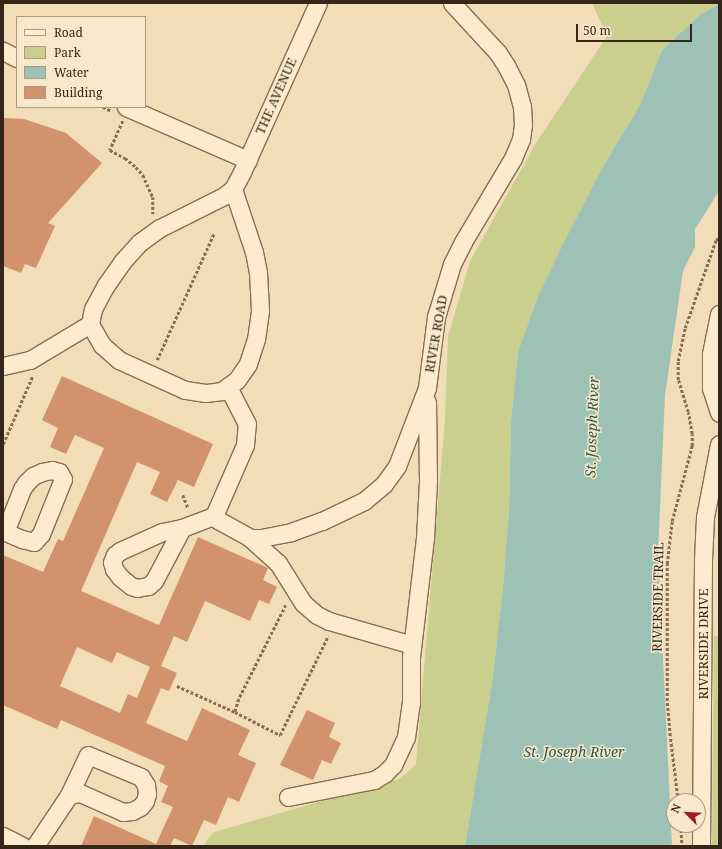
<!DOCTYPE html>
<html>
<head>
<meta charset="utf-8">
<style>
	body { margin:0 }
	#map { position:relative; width:722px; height:849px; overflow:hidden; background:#f1deb9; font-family:"Noto Serif",serif }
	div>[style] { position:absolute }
	.green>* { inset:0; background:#cacf8d }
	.water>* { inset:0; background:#9ec1b5 }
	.building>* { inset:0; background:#d2926c }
	.path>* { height:2.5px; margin-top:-1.25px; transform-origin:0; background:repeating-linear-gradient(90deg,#886d53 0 3px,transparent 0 5px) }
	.roads { filter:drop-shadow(1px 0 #886d53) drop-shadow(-1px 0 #886d53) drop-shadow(0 1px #886d53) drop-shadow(0 -1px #886d53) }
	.minor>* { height:17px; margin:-8.5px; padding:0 8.5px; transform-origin:8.5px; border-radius:8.5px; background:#fcebcd }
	span { translate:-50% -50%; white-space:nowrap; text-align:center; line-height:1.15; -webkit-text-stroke:3px #f8e8c9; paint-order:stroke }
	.street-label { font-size:13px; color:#362619 }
	.water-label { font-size:14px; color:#275752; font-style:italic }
	.frame { position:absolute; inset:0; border:4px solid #362619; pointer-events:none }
	.legend { position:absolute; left:16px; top:16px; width:130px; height:92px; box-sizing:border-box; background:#f8e8c9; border:1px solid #aa9a83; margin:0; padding:5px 7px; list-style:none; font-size:12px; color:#362619 }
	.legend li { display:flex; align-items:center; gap:8px; height:20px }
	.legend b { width:20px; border:1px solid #aa9a83 }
	.north { position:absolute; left:666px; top:793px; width:40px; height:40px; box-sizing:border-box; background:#f8e8c9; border:1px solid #aa9a83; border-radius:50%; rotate:294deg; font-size:11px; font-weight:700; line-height:16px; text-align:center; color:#362619 }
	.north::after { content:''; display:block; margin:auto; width:14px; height:18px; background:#9c1e25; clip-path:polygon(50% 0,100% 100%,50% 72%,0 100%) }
	.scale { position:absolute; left:576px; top:24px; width:116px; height:18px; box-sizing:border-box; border:2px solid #362619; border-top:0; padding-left:5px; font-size:12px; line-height:14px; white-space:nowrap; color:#362619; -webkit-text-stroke:3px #f8e8c9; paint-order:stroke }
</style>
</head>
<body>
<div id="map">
	<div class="green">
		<i style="clip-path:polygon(592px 3px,719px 3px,701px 14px,662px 50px,640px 105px,602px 168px,562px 246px,538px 296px,518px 352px,511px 421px,509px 508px,503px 588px,492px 683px,465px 846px,204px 846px,209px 837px,214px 832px,399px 779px,416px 765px,445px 419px,448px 336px,470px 261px,536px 143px,607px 36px)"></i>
		<i style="clip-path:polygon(714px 635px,719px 637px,719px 846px,712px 846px)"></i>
	</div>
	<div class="water">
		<i style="clip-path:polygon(719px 4px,719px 191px,695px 229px,695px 247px,683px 271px,665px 395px,658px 553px,672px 846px,465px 846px,492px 683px,503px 588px,509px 508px,511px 421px,518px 352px,538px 296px,562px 246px,602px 168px,640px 105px,662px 50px,701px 14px)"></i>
	</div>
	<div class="building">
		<i style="clip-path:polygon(3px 118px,24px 119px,66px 133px,102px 163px,48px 223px,55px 226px,36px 268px,25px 264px,21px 273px,3px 266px)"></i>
		<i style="clip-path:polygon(evenodd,62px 376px,213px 444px,194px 487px,178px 480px,167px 502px,150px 494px,160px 472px,137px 462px,81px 591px,159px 625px,198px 537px,268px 568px,263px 580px,277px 587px,269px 604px,259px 600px,250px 621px,205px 601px,187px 642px,174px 636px,161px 666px,177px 673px,169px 691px,161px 688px,146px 723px,187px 741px,202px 708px,250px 730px,238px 755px,256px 763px,239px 802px,228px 797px,216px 825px,204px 820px,192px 846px,174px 838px,170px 846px,81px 846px,94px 816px,156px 844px,173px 807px,161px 802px,168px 786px,159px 781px,165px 766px,61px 720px,57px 729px,3px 705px,3px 555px,43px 572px,58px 539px,63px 541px,104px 448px,75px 435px,66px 454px,50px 447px,58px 428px,42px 420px,62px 376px,77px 647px,112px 663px,117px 652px,150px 667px,137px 698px,128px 694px,120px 713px,60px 686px,77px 647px)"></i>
		<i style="clip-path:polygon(307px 710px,335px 723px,329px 737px,341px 743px,331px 764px,322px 760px,313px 780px,280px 765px)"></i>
	</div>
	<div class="path">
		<i style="left:103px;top:107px;width:10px;rotate:24deg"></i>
		<i style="left:123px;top:121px;width:32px;rotate:114deg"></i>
		<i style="left:110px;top:150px;width:17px;rotate:28deg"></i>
		<i style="left:125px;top:158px;width:14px;rotate:39deg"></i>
		<i style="left:136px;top:167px;width:11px;rotate:49deg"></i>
		<i style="left:143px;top:175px;width:24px;rotate:66deg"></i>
		<i style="left:153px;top:197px;width:17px;rotate:90deg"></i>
		<i style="left:157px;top:360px;width:139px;rotate:-65.8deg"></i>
		<i style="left:3px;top:444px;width:75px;rotate:-66.5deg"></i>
		<i style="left:183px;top:495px;width:14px;rotate:69deg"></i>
		<i style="left:286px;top:605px;width:105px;rotate:116.6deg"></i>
		<i style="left:239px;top:699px;width:14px;rotate:107deg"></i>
		<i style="left:235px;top:712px;width:51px;rotate:27.1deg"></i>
		<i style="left:280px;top:735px;width:110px;rotate:-64.1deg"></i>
		<i style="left:177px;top:686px;width:64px;rotate:24.1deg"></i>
		<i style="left:678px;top:801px;width:65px;rotate:-97deg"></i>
		<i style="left:670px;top:736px;width:35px;rotate:-95deg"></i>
		<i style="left:667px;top:701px;width:137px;rotate:-90deg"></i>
		<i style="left:667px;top:564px;width:43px;rotate:-83.4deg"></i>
		<i style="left:672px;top:521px;width:78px;rotate:-75.1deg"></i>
		<i style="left:692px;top:446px;width:12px;rotate:-90deg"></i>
		<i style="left:692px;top:434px;width:22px;rotate:-100deg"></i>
		<i style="left:688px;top:412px;width:34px;rotate:-107deg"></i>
		<i style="left:678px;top:380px;width:19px;rotate:-90deg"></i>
		<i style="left:678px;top:361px;width:34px;rotate:-78deg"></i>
		<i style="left:685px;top:328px;width:93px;rotate:-70.6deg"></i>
		<i style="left:716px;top:240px;width:4px;rotate:-34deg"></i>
		<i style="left:681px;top:825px;width:21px;rotate:87deg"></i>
	</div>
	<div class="roads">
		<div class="minor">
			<i style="left:3px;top:51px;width:16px;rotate:27deg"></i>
			<i style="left:126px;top:107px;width:133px;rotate:23.5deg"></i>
			<i style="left:233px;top:189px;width:66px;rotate:71.6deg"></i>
			<i style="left:254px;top:252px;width:20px;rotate:79deg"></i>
			<i style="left:258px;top:272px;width:39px;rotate:87deg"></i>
			<i style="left:260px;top:311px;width:28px;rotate:98deg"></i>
			<i style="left:256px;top:339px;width:26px;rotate:108deg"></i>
			<i style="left:248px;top:364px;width:19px;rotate:125deg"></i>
			<i style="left:237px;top:380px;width:19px;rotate:144deg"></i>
			<i style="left:222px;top:391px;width:17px;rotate:173deg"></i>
			<i style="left:205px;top:393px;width:20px;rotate:-171deg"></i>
			<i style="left:185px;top:390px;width:72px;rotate:-155.6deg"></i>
			<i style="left:119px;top:360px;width:23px;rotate:-139deg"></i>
			<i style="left:102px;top:345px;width:24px;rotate:-120deg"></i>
			<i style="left:90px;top:324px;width:15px;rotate:-79deg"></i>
			<i style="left:93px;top:309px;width:27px;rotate:-62deg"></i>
			<i style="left:106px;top:285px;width:28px;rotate:-55deg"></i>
			<i style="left:122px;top:262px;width:25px;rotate:-48deg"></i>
			<i style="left:139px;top:243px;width:26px;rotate:-36deg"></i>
			<i style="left:160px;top:228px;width:72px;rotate:-26.6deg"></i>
			<i style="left:224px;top:196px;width:11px;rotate:-38deg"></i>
			<i style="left:233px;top:189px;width:19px;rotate:-62deg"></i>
			<i style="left:242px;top:172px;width:185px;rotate:-65.8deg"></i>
			<i style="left:719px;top:314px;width:41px;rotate:101.3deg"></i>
			<i style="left:711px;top:354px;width:34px;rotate:90deg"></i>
			<i style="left:711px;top:388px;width:26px;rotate:72deg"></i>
			<i style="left:3px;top:366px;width:28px;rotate:-13deg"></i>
			<i style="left:30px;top:360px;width:70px;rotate:-31deg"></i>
			<i style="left:214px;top:516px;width:6px;rotate:45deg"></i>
			<i style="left:218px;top:520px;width:37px;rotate:29deg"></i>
			<i style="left:250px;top:538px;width:11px"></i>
			<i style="left:261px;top:538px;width:31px;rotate:-11deg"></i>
			<i style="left:291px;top:532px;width:33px;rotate:-20deg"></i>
			<i style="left:322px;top:521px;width:47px;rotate:-25.5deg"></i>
			<i style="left:364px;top:501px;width:26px;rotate:-40deg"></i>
			<i style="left:384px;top:484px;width:22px;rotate:-54deg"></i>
			<i style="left:397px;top:466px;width:84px;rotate:-69deg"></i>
			<i style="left:427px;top:388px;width:72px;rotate:-82.8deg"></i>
			<i style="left:436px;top:317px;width:55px;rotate:-73.2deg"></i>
			<i style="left:452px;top:264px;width:25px;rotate:-63deg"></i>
			<i style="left:463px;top:242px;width:98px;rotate:-59.2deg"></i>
			<i style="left:513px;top:158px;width:21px;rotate:-67deg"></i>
			<i style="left:521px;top:139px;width:14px;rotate:-82deg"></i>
			<i style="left:523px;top:125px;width:18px;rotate:-93deg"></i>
			<i style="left:522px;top:107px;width:23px;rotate:-105deg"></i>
			<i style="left:516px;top:85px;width:20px;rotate:-117deg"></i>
			<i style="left:507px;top:67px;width:17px;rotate:-123deg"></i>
			<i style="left:498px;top:53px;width:68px;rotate:-132.6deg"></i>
			<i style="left:182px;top:528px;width:60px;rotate:117.8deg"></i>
			<i style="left:154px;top:581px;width:8px;rotate:140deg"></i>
			<i style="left:148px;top:586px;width:11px;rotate:170deg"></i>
			<i style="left:137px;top:588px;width:6px;rotate:-162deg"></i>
			<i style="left:131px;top:586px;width:14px;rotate:-141deg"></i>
			<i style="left:120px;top:577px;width:10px;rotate:-127deg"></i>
			<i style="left:114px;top:569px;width:7px;rotate:-106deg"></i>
			<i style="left:112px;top:562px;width:8px;rotate:-67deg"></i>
			<i style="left:115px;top:555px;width:6px;rotate:-39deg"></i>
			<i style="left:120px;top:551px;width:46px;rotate:-24.3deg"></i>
			<i style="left:162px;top:532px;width:20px;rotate:-11deg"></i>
			<i style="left:182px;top:528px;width:34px;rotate:-21deg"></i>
			<i style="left:214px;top:516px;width:77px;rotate:-66.4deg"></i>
			<i style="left:245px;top:445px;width:21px;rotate:-85deg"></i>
			<i style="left:247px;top:424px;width:42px;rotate:-117.2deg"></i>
			<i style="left:3px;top:531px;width:21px;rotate:23deg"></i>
			<i style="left:22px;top:539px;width:12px;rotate:14deg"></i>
			<i style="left:34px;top:542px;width:11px;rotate:-49deg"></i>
			<i style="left:41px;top:534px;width:59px;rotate:-68.2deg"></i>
			<i style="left:63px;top:479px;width:8px;rotate:-120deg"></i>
			<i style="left:59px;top:472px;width:7px;rotate:-164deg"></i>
			<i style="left:52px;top:470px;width:10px;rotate:169deg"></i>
			<i style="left:42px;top:472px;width:10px;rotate:156deg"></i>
			<i style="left:33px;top:476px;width:10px;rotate:135deg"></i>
			<i style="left:26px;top:483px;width:7px;rotate:124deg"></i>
			<i style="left:22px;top:489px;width:46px;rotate:111.6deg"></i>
			<i style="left:250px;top:538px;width:38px;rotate:42deg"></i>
			<i style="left:278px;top:563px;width:47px;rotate:58deg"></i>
			<i style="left:303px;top:603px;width:18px;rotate:41deg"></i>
			<i style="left:317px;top:615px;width:13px;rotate:27deg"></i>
			<i style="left:329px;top:621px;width:86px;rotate:16.1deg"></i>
			<i style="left:88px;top:755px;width:57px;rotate:22.5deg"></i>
			<i style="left:141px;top:777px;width:9px;rotate:58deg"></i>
			<i style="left:146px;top:785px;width:9px;rotate:84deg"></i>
			<i style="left:147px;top:794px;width:7px;rotate:106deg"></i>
			<i style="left:145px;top:801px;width:8px;rotate:130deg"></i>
			<i style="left:140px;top:807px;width:9px;rotate:153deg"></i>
			<i style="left:132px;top:811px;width:9px;rotate:174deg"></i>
			<i style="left:123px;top:812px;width:47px;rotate:-156.2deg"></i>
			<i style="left:80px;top:793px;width:11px;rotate:170deg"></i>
			<i style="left:69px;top:795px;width:44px;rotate:-64.6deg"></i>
			<i style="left:288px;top:797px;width:88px;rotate:-11.2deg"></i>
			<i style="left:374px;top:780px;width:12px;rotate:-31deg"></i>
			<i style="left:384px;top:774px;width:13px;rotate:-45deg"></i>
			<i style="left:393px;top:765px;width:31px;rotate:-65deg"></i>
			<i style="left:406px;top:737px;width:34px;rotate:-82deg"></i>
			<i style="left:411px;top:703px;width:46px;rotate:-90deg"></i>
			<i style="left:411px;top:657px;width:120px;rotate:-83.3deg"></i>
			<i style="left:425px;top:538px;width:57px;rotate:-87deg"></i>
			<i style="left:428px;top:481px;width:79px;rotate:-90.7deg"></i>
			<i style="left:3px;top:836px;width:22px;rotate:27deg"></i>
			<i style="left:35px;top:846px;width:61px;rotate:-56.3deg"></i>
			<i style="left:701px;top:846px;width:286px;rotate:-89.6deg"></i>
			<i style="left:703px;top:560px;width:43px;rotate:-87.3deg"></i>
			<i style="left:705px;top:517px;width:74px;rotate:-79.1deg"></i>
		</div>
	</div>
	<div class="street-label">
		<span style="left:276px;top:96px;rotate:-66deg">THE AVENUE</span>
		<span style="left:436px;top:334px;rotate:-80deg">RIVER ROAD</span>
		<span style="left:658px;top:597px;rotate:-89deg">RIVERSIDE TRAIL</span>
		<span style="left:703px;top:644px;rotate:-90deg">RIVERSIDE DRIVE</span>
	</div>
	<div class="water-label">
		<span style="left:592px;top:427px;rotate:-88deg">St. Joseph River</span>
		<span style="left:574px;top:752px">St. Joseph River</span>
	</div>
	<div class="frame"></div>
	<ul class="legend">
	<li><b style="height:5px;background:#fcebcd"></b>Road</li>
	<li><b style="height:11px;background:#cacf8d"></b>Park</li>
	<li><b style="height:11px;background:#9ec1b5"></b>Water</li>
	<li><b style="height:11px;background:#d2926c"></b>Building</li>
	</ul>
	<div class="north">N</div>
	<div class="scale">50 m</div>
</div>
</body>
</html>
